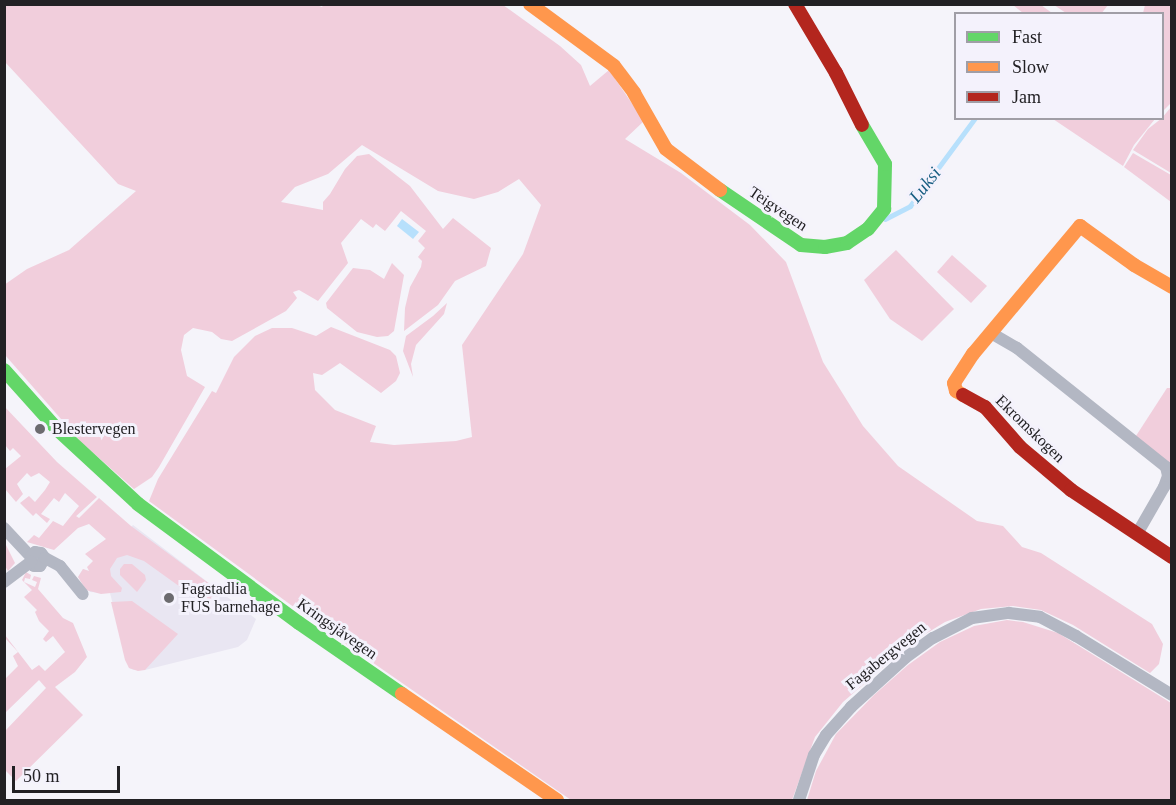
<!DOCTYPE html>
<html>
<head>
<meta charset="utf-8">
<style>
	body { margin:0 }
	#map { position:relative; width:1176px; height:805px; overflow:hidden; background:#f5f4fa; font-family:"Times New Roman",serif }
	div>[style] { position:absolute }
	.built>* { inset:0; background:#e9e6f2 }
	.green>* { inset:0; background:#f1cedc }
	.water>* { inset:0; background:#b7e0fc }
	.stream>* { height:4.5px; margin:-2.25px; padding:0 2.25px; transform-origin:2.25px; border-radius:2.25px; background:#b7e0fc }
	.street>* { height:12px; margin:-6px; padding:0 6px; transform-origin:6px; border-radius:6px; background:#b3b7c3 }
	.fast>* { height:14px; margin:-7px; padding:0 7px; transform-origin:7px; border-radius:7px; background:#63d668 }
	.slow>* { height:14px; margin:-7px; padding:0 7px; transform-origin:7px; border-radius:7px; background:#ff974d }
	.jam>* { height:14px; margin:-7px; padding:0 7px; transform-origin:7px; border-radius:7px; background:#b3261e }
	.dots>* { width:16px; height:16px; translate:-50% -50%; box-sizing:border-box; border:3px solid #f4f2fc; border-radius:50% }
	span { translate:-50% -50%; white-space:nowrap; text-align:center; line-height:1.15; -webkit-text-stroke:6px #f4f2fc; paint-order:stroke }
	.street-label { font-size:16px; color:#222124 }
	.poi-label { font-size:16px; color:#222124 }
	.left { translate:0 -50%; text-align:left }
	.water-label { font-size:18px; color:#185e82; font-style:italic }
	.frame { position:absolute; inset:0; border:6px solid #222124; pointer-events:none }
	.legend { position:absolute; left:954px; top:12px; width:210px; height:108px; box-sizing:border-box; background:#f4f2fc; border:2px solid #a09ea6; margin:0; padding:8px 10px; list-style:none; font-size:18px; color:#222124 }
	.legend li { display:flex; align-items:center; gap:12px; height:30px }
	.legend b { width:30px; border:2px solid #a09ea6 }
	.scale { position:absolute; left:12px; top:766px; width:108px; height:27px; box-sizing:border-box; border:3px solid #222124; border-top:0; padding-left:8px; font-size:18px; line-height:21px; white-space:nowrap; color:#222124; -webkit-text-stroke:4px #f4f2fc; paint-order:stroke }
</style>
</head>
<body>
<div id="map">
	<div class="built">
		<i style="clip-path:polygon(133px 525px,256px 619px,247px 640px,238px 647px,145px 670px,134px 670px,129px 668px,110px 593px,90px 592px,78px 577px,83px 569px,91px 572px)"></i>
	</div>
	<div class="green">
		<i style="clip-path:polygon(314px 4px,322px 7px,324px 4px,503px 5px,560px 46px,581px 65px,590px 86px,609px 70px,644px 121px,625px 139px,681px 173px,750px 225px,786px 262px,823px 362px,863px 426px,898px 466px,977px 521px,1003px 526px,1022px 547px,1041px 553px,1152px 624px,1163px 644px,1159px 664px,1150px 673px,1073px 625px,1041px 610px,1013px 606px,981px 609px,945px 622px,914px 641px,843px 702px,815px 737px,792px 800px,571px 800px,317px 624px,149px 501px,158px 479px,212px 391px,216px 393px,234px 357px,255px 336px,272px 328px,292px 328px,316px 336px,331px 327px,390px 350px,396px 356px,400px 373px,396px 381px,381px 393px,340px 363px,322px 375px,313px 373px,315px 390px,335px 410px,376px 426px,370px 442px,394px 445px,456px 441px,472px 437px,462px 345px,523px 254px,541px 205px,519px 179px,498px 192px,474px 199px,438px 191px,362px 145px,328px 174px,295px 187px,281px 202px,323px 210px,323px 202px,330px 194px,345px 169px,357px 156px,369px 154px,410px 186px,443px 229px,453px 218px,491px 248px,486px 266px,455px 281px,438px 305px,404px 331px,405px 308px,410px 287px,421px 267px,422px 261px,418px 257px,425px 248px,418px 241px,426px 231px,401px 211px,385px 231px,376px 224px,373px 228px,361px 219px,341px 243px,348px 263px,318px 301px,299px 290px,293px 292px,297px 298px,286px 311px,232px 341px,221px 339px,212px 332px,193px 328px,184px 335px,181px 350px,187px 376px,205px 387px,159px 467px,152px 477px,134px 489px,82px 443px,5px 355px,4px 285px,27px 269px,69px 250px,136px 191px,118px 184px,5px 62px,5px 5px)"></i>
		<i style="clip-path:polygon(1013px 5px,1041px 5px,1052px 13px,1023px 13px)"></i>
		<i style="clip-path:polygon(1054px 5px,1108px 5px,1101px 14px,1066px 13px)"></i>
		<i style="clip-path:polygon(1145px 5px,1171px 5px,1171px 103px,1163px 111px,1162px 14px,1143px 13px)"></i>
		<i style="clip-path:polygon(1171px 107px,1171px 173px,1133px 150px,1148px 129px,1162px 118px)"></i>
		<i style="clip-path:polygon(1053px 119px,1155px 119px,1134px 145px,1123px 166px)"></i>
		<i style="clip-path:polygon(1133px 153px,1171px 175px,1171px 202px,1124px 167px)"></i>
		<i style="clip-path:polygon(896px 250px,954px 309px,922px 341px,890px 319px,864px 280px)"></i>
		<i style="clip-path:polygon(952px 255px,987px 286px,971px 303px,937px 272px)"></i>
		<i style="clip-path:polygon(392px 263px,404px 275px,394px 331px,388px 336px,377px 337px,357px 332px,327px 308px,326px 303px,353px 268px,370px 270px,384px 279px)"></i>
		<i style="clip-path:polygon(447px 303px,444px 314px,416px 345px,411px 364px,413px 377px,403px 351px,406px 336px,433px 316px)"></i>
		<i style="clip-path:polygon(1167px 388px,1171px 388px,1171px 470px,1134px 439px)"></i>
		<i style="clip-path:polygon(4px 406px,57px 462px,97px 497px,73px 519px,76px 516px,79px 518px,99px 498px,131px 526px,222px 593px,214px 604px,204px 598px,197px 599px,144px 561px,127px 555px,117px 558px,110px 569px,111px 576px,122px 588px,121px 592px,101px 594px,86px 590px,78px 577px,83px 569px,89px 571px,87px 567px,93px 561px,85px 554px,106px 539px,89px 524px,78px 528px,54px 550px,27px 542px,34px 535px,39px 538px,53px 521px,63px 526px,79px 506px,65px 493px,59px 502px,54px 498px,41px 514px,50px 519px,47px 523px,36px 513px,33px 516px,20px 503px,29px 496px,35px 502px,45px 490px,50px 482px,39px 473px,31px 477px,27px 473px,17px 484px,23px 494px,16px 502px,5px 489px,5px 469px,21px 456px,13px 448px,10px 451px,5px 445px)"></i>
		<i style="clip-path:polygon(5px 543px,15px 563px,8px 571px,5px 566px)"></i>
		<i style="clip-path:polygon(124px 564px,132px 564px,145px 575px,146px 580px,137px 592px,120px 575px,120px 569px)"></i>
		<i style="clip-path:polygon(26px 572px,31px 575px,30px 579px,25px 578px,24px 582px,35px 587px,37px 582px,32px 580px,34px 576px,41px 578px,38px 589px,63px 618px,73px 623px,87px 657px,75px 672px,55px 687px,83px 715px,16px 781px,5px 770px,5px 731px,46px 688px,39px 680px,5px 713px,5px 679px,18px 666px,13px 656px,18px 652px,5px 638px,5px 635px,32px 670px,39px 665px,45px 671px,65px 652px,53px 636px,46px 642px,43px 639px,49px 631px,39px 621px,35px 612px,37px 610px,24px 597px,32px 590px,22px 580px)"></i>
		<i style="clip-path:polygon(132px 601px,178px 634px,145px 670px,138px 671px,129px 668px,125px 660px,111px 602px)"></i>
		<i style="clip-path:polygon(1007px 620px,1023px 622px,1058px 633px,1171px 703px,1171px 800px,807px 800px,816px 771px,836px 734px,874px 695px,908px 665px,940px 642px,974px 626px)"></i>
	</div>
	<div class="water">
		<i style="clip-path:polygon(402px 219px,419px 232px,413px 239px,397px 226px)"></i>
	</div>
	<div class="stream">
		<i style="left:885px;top:219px;width:28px;rotate:-27deg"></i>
		<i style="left:910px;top:206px;width:109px;rotate:-53.5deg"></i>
	</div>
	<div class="street">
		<i style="left:991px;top:333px;width:30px;rotate:30deg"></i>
		<i style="left:1017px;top:348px;width:191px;rotate:38.6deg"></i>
		<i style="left:1166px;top:467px;width:9px;rotate:77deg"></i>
		<i style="left:1168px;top:476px;width:12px;rotate:110deg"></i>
		<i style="left:1164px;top:487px;width:54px;rotate:119.9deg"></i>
		<i style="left:4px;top:528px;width:40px;rotate:47deg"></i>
		<i style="left:31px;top:557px;width:9px;rotate:72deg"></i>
		<i style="left:34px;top:566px;width:6px"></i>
		<i style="left:40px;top:566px;width:9px;rotate:-58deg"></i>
		<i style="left:45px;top:558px;width:6px;rotate:-129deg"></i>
		<i style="left:41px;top:553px;width:6px;rotate:-171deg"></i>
		<i style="left:35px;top:552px;width:6px;rotate:129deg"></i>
		<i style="left:45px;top:558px;width:17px;rotate:28deg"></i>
		<i style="left:60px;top:566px;width:36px;rotate:51deg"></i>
		<i style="left:4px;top:582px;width:34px;rotate:-37deg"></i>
		<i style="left:799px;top:800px;width:47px;rotate:-71.6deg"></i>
		<i style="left:814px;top:755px;width:23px;rotate:-59deg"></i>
		<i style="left:826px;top:735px;width:38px;rotate:-48deg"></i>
		<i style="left:851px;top:707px;width:73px;rotate:-42.2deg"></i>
		<i style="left:905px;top:658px;width:34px;rotate:-36deg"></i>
		<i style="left:933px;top:638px;width:44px;rotate:-27.1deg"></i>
		<i style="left:972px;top:618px;width:37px;rotate:-8deg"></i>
		<i style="left:1009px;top:613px;width:31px;rotate:7deg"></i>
		<i style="left:1040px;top:617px;width:41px;rotate:27.8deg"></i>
		<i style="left:1076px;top:636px;width:113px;rotate:31.6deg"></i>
	</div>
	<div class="fast">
		<i style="left:720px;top:190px;width:98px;rotate:34.2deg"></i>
		<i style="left:801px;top:245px;width:24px;rotate:5deg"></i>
		<i style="left:825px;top:247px;width:22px;rotate:-10deg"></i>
		<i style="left:847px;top:243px;width:25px;rotate:-34deg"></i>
		<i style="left:868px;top:229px;width:26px;rotate:-51deg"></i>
		<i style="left:884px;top:209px;width:45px;rotate:-88.7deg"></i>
		<i style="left:885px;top:164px;width:45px;rotate:-120.5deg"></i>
		<i style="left:4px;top:370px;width:79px;rotate:48.1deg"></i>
		<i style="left:57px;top:429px;width:110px;rotate:42.8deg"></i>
		<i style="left:138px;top:504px;width:200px;rotate:36.5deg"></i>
		<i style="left:299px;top:623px;width:125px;rotate:34.6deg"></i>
	</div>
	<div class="slow">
		<i style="left:530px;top:4px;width:104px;rotate:36.4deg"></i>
		<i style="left:614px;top:66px;width:34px;rotate:53deg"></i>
		<i style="left:634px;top:93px;width:64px;rotate:60.3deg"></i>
		<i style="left:666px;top:149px;width:68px;rotate:37.2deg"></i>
		<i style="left:963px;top:395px;width:8px;rotate:-150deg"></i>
		<i style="left:956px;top:391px;width:8px;rotate:-104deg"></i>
		<i style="left:954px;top:383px;width:35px;rotate:-57deg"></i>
		<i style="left:973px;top:354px;width:167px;rotate:-50.1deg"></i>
		<i style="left:1080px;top:226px;width:67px;rotate:35.8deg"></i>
		<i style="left:1134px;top:265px;width:44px;rotate:30.1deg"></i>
		<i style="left:402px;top:694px;width:188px;rotate:34.4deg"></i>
	</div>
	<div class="jam">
		<i style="left:795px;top:4px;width:80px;rotate:59.3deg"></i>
		<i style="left:836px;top:73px;width:58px;rotate:63.4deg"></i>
		<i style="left:963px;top:395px;width:25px;rotate:29deg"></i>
		<i style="left:985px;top:407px;width:53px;rotate:48.8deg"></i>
		<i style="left:1020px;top:447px;width:67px;rotate:40.1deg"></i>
		<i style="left:1071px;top:490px;width:121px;rotate:33.6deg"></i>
	</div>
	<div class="dots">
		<i style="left:40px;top:429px;background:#6c6b6f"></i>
		<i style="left:169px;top:598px;background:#6c6b6f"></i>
	</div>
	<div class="street-label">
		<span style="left:778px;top:209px;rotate:34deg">Teigvegen</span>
		<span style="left:1030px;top:429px;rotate:44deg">Ekromskogen</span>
		<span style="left:337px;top:629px;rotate:35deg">Kringsjåvegen</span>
		<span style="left:886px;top:656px;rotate:-39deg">Fagabergvegen</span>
	</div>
	<div class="poi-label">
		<span class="left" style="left:52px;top:429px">Blestervegen</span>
		<span class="left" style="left:181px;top:598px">Fagstadlia<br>FUS barnehage</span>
	</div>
	<div class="water-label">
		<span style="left:925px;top:185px;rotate:-52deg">Luksi</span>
	</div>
	<div class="frame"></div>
	<ul class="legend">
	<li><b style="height:8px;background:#63d668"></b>Fast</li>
	<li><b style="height:8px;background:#ff974d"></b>Slow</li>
	<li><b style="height:8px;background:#b3261e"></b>Jam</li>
	</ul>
	<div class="scale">50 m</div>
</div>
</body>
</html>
